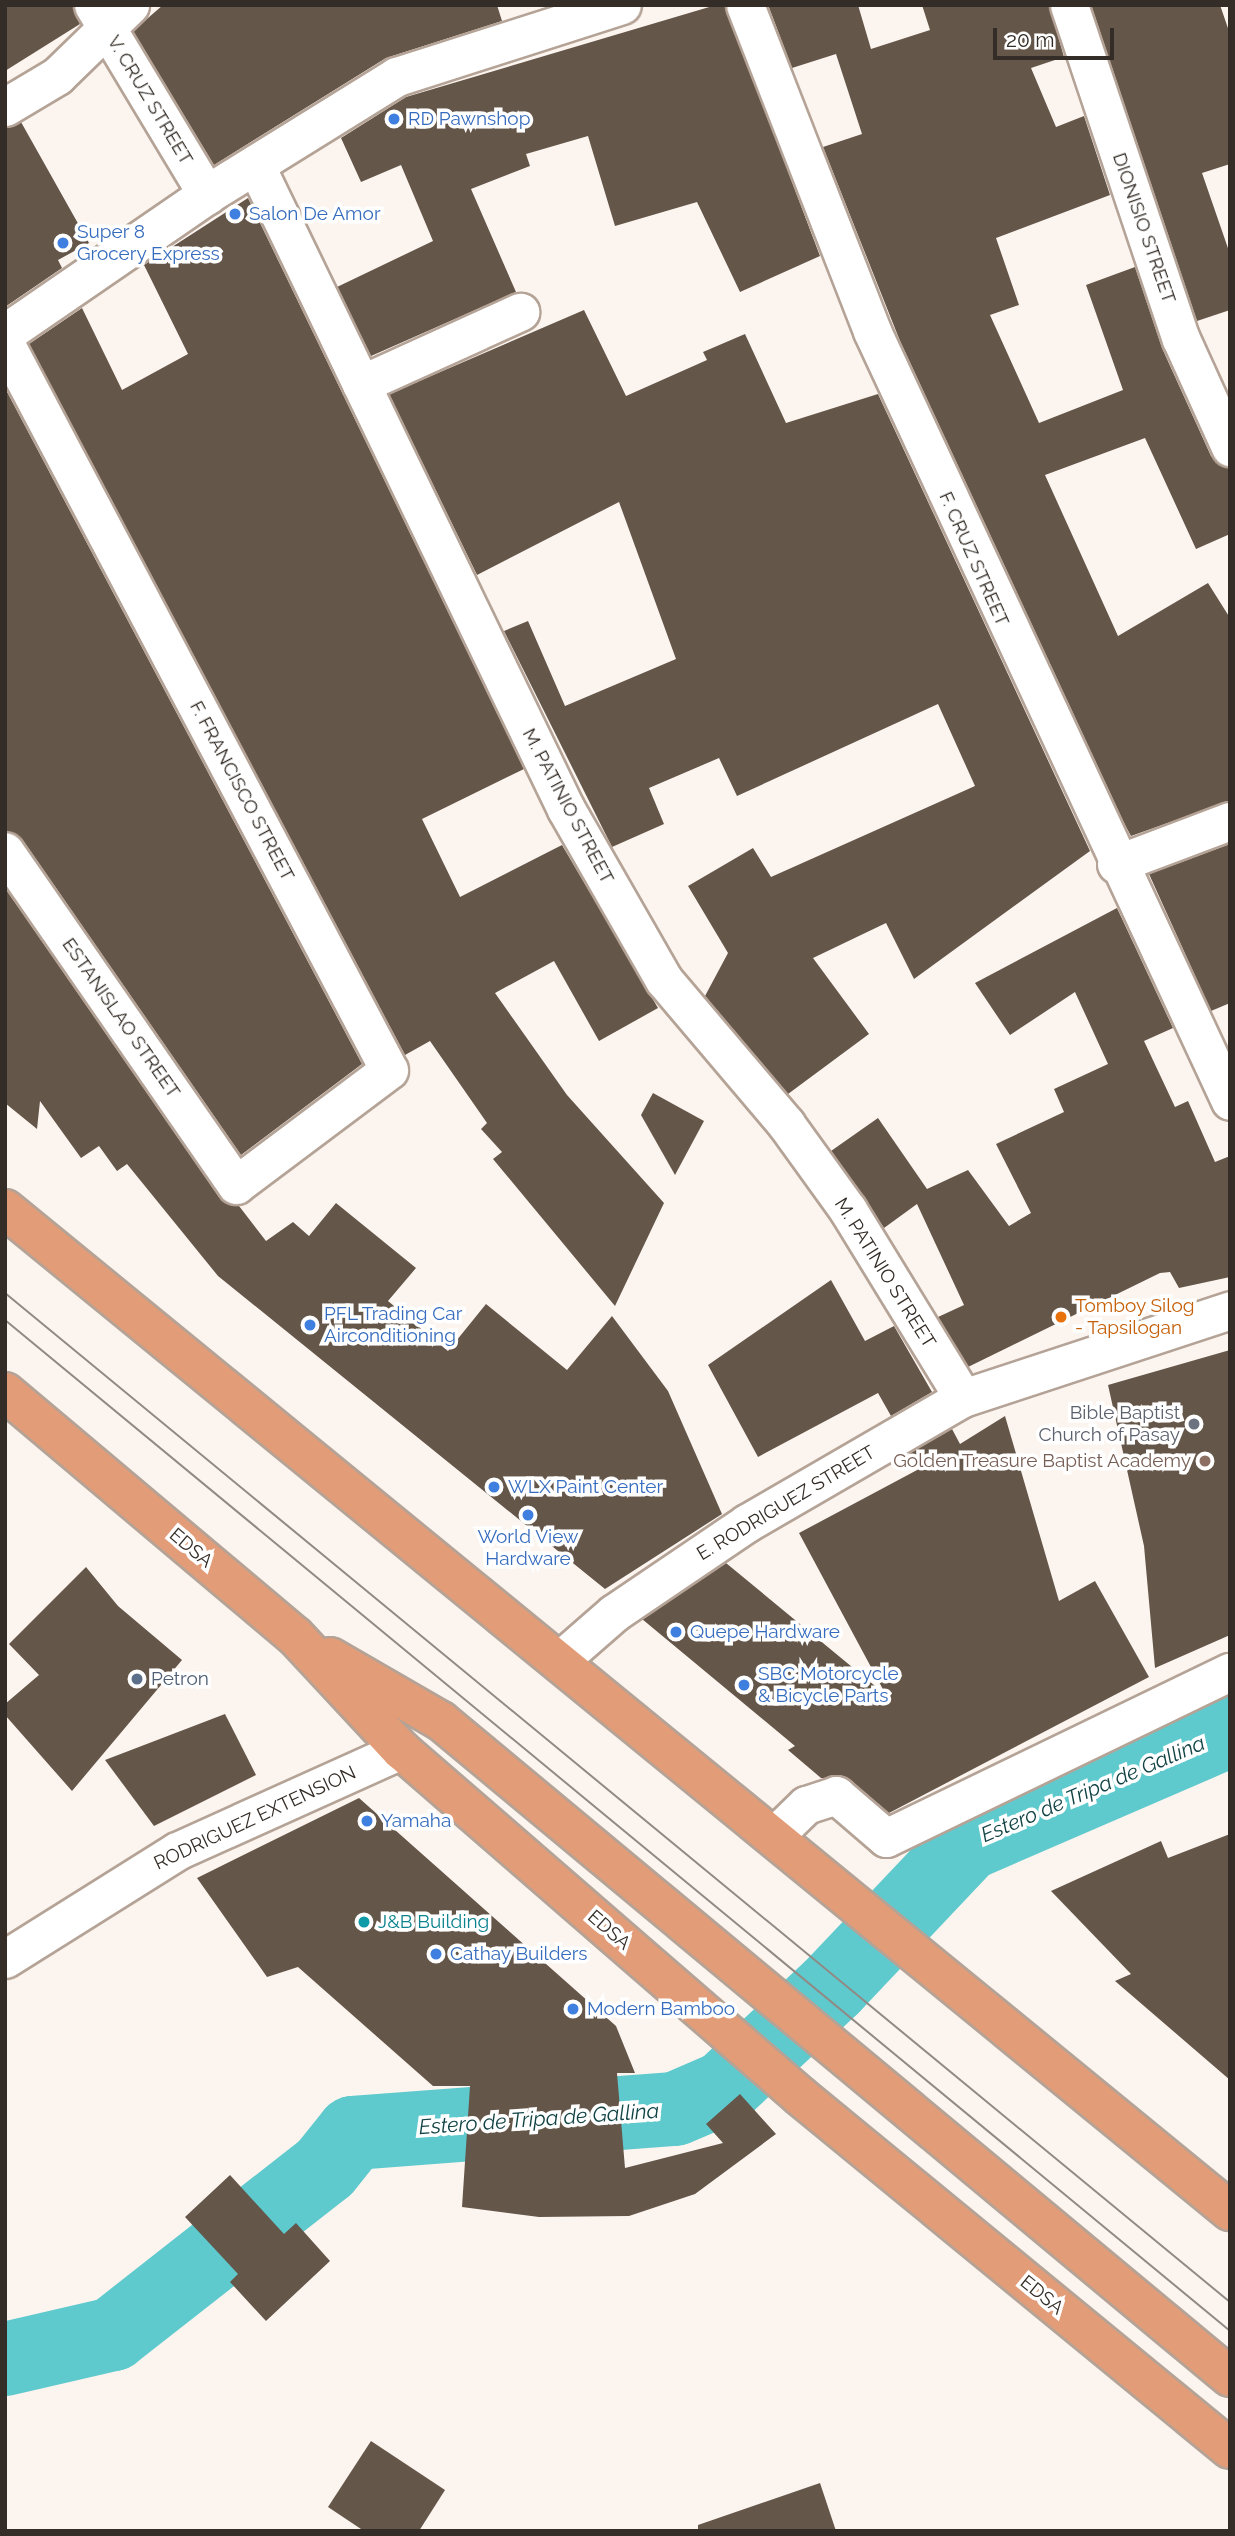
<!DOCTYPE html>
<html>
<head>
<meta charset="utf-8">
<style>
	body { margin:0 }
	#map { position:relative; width:1235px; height:2536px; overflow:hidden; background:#fcf5ef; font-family:Raleway,sans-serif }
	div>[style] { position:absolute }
	.river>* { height:74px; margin:-37px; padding:0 37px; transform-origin:37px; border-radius:37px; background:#5fcace }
	.building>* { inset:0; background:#65564a }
	.roads { filter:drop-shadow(2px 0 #b4a396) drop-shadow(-2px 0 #b4a396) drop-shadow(0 2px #b4a396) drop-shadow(0 -2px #b4a396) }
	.minor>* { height:37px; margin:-18.5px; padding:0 18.5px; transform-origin:18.5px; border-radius:18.5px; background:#fff }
	.tertiary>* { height:38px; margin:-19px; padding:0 19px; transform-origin:19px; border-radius:19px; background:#fff }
	.trunk>* { height:38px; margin:-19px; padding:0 19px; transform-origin:19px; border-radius:19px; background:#e29c78 }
	.tram>* { height:2px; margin:-1px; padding:0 1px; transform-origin:1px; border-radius:1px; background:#918a84 }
	.dots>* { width:19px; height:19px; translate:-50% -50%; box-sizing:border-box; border:4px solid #fff; border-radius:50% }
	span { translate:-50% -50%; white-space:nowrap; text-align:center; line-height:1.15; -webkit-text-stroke:7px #fff; paint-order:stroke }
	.street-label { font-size:19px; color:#342d27 }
	.shop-label { font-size:19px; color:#366cbe }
	.left { translate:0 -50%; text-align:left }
	.food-label { font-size:19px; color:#c56008 }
	.worship-label { font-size:19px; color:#5b616d }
	.right { translate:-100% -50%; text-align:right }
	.education-label { font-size:19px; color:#785e54 }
	.service-label { font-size:19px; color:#4e5e75 }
	.culture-label { font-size:19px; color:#0d838f }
	.water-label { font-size:21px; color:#114345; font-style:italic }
	.frame { position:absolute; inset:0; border:7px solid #342d27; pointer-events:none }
	.scale { position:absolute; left:993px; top:28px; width:121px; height:32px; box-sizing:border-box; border:4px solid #342d27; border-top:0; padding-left:9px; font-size:21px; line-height:24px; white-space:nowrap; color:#342d27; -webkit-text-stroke:5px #fff; paint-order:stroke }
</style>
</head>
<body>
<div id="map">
	<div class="river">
		<i style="left:5px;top:2359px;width:111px;rotate:-13deg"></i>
		<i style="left:113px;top:2334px;width:269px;rotate:-38.1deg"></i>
		<i style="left:325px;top:2168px;width:45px;rotate:-51.3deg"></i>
		<i style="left:353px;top:2133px;width:323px;rotate:-4.3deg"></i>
		<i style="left:675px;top:2109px;width:53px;rotate:-23.2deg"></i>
		<i style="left:724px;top:2088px;width:148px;rotate:-43.1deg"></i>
		<i style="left:832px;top:1987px;width:197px;rotate:-46.6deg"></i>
		<i style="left:967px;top:1844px;width:287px;rotate:-23.4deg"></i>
	</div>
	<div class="building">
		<i style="clip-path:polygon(5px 5px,72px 5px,80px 24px,5px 71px)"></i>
		<i style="clip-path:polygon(163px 5px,497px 5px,502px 21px,386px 58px,214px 165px,133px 31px)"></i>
		<i style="clip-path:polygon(716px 5px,725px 5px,820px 256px,740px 292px,697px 202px,615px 226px,588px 136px,526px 154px,530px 166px,471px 189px,516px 292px,371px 356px,337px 287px,433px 241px,401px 165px,361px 182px,341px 138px,406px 97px)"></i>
		<i style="clip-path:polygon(768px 5px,858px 5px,871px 49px,930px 30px,922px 5px,1049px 5px,1064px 57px,1031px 68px,1056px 127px,1084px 116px,1110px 195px,996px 238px,1019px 305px,990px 315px,1039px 423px,1123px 390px,1086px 285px,1135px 267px,1162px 348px,1211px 456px,1230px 468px,1230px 534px,1196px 549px,1145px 438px,1045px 475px,1118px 636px,1208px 583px,1230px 618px,1230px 801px,1131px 836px,1125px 825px,900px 341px,823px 147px,862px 134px,836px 54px,792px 68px)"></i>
		<i style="clip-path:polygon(1091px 5px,1220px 5px,1230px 34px,1230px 164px,1202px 173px,1230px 254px,1230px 310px,1197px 321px)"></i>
		<i style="clip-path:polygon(21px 122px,89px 243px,58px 260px,62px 268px,5px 307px,5px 128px)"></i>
		<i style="clip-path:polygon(248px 198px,524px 769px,422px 819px,460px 897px,562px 845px,658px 1008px,599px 1041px,554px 961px,495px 993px,567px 1095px,664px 1203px,615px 1306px,493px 1159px,502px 1152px,481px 1129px,487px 1123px,430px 1041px,405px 1055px,29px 344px,82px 308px,122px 390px,188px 354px,144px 265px)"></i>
		<i style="clip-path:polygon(584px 310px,626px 396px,707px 360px,703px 352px,745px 334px,786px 423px,878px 394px,1090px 851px,914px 979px,886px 923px,813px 958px,869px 1034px,788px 1094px,705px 996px,728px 953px,688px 886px,753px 848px,771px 877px,975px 786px,938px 704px,737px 796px,719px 758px,649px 788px,664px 824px,612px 847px,504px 631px,528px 621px,565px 706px,676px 659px,619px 502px,477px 575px,389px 394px)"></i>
		<i style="clip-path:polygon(5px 388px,362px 1064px,241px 1155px,22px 839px,5px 830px)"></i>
		<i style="clip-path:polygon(1230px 844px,1230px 1003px,1211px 1011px,1149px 874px)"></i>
		<i style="clip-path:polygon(5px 888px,219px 1197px,239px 1206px,266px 1241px,293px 1222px,309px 1236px,336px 1203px,416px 1268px,388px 1301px,448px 1351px,486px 1304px,567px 1370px,612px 1316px,668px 1391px,722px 1514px,605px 1589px,218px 1276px,127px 1164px,117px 1171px,99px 1146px,81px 1158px,40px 1101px,37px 1129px,5px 1103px)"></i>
		<i style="clip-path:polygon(1117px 908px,1173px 1028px,1144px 1041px,1175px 1107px,1188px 1101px,1215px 1162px,1230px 1156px,1230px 1277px,1179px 1288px,1170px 1272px,1160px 1273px,968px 1367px,938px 1317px,964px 1305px,917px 1204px,884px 1228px,831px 1151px,878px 1118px,927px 1189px,968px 1170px,1009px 1226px,1031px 1213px,996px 1144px,1064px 1112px,1054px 1089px,1108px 1064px,1075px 992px,1010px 1035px,975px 983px)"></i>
		<i style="clip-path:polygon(653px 1093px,704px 1121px,675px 1175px,641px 1115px)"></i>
		<i style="clip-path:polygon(831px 1280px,865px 1341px,894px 1326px,932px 1392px,891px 1416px,878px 1393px,758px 1457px,708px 1365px)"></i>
		<i style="clip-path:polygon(1230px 1350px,1230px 1635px,1155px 1668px,1144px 1546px,1108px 1385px)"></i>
		<i style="clip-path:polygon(1005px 1416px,1059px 1601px,1095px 1581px,1149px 1677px,889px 1813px,849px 1779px,821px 1778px,788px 1750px,795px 1746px,642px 1619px,726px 1563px,886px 1695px,799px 1533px,919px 1469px,910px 1453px,952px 1429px,960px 1444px)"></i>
		<i style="clip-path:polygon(86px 1567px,118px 1606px,182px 1660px,72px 1791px,5px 1715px,5px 1704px,39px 1675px,9px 1644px)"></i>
		<i style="clip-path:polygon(225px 1714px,256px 1775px,154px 1826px,105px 1760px)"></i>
		<i style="clip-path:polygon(359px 1798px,616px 2026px,635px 2073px,617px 2073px,625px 2168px,723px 2143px,706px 2124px,740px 2094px,776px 2134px,695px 2194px,629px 2216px,539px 2217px,462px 2207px,470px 2086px,433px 2086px,298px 1967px,267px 1977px,197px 1878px)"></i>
		<i style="clip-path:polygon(1230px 1834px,1230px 2080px,1115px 1981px,1131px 1974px,1051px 1891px,1161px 1841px,1168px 1858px)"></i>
		<i style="clip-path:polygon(230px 2175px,284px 2234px,296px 2223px,330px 2261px,266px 2321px,230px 2282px,238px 2274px,185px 2217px)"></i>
		<i style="clip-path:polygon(371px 2441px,445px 2490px,419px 2531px,364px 2531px,328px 2507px)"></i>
		<i style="clip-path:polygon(820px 2483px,836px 2531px,698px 2531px,698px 2525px)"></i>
	</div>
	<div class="roads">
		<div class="minor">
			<i style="left:93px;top:5px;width:222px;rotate:59deg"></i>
			<i style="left:745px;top:5px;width:350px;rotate:68.7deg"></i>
			<i style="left:872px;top:331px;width:849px;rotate:65.06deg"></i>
			<i style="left:1069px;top:5px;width:352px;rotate:71.5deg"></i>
			<i style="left:1181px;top:339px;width:119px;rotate:65.6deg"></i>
			<i style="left:5px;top:107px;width:61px;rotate:-30.8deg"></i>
			<i style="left:57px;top:76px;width:102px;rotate:-44.2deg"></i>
			<i style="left:255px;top:164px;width:716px;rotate:64.26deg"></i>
			<i style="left:566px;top:809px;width:197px;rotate:60.2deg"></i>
			<i style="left:664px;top:980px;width:189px;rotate:49.7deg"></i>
			<i style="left:786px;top:1124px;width:106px;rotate:54.2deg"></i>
			<i style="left:848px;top:1210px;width:220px;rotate:58.5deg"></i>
			<i style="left:5px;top:343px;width:822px;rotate:62.16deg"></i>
			<i style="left:389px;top:1070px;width:191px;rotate:143.1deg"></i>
			<i style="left:236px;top:1185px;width:406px;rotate:-124.7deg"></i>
			<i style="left:361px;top:384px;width:175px;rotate:-24.4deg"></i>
			<i style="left:1116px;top:864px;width:122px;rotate:-20.7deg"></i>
			<i style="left:559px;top:1661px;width:73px;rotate:-41.1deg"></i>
			<i style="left:614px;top:1613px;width:161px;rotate:-34.1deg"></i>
			<i style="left:747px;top:1523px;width:250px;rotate:-30.1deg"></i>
			<i style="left:963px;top:1398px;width:281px;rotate:-18.2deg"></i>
			<i style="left:775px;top:1835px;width:43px;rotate:-44.1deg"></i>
			<i style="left:806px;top:1805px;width:32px;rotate:-18deg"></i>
			<i style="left:836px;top:1795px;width:66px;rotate:40.7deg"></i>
			<i style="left:886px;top:1838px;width:382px;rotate:-25.8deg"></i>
			<i style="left:5px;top:1959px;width:203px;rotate:-32.1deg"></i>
			<i style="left:177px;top:1851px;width:246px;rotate:-24.3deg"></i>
		</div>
		<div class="tertiary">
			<i style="left:5px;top:334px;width:245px;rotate:-34.5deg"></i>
			<i style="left:207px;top:195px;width:224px;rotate:-31.8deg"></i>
			<i style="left:397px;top:77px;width:236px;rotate:-17.7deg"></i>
		</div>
		<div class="trunk">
			<i style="left:5px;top:1209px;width:1583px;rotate:39.28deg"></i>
			<i style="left:5px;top:1392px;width:379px;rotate:40.1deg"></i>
			<i style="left:295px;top:1636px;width:156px;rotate:47.1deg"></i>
			<i style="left:401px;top:1750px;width:528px;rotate:40.93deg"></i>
			<i style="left:800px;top:2096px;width:556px;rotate:39.38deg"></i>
			<i style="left:330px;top:1657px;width:128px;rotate:30deg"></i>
			<i style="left:441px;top:1721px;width:1026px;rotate:39.74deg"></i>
		</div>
	</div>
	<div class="tram">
		<i style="left:5px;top:1293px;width:1587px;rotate:39.48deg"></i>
		<i style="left:5px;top:1320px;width:1588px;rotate:39.53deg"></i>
	</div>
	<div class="dots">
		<i style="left:394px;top:119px;background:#3f7fe0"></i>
		<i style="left:235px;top:214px;background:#3f7fe0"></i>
		<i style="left:63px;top:243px;background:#3f7fe0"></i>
		<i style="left:1061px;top:1317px;background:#e8710a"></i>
		<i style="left:310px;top:1325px;background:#3f7fe0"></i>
		<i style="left:1194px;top:1424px;background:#6b7280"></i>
		<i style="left:1205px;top:1461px;background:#8d6e63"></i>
		<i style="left:494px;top:1487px;background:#3f7fe0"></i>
		<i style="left:528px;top:1515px;background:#3f7fe0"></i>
		<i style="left:676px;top:1632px;background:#3f7fe0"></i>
		<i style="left:137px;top:1679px;background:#5c6f8a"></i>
		<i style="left:744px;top:1685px;background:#3f7fe0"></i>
		<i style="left:367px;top:1821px;background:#3f7fe0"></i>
		<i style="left:364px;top:1922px;background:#0f9aa8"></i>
		<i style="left:436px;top:1954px;background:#3f7fe0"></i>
		<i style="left:573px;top:2009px;background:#3f7fe0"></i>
	</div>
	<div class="street-label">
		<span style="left:150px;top:100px;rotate:59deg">V. CRUZ STREET</span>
		<span style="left:1144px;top:228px;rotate:71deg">DIONISIO STREET</span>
		<span style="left:974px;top:559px;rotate:66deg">F. CRUZ STREET</span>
		<span style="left:242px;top:791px;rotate:62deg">F. FRANCISCO STREET</span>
		<span style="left:568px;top:806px;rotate:62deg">M. PATINIO STREET</span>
		<span style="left:121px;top:1018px;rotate:55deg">ESTANISLAO STREET</span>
		<span style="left:885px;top:1273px;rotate:58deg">M. PATINIO STREET</span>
		<span style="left:786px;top:1503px;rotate:-31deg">E. RODRIGUEZ STREET</span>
		<span style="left:191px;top:1548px;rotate:40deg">EDSA</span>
		<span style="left:255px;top:1818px;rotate:-25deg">RODRIGUEZ EXTENSION</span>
		<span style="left:609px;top:1930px;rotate:41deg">EDSA</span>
		<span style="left:1042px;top:2295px;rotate:39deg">EDSA</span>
	</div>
	<div class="shop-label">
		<span class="left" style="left:408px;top:119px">RD Pawnshop</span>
		<span class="left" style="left:249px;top:214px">Salon De Amor</span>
		<span class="left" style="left:77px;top:243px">Super 8<br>Grocery Express</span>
		<span class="left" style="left:324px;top:1325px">PFL Trading Car<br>Airconditioning</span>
		<span class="left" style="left:508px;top:1487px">WLX Paint Center</span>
		<span style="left:528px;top:1548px">World View<br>Hardware</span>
		<span class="left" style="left:690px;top:1632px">Quepe Hardware</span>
		<span class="left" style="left:758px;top:1685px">SBC Motorcycle<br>&amp; Bicycle Parts</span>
		<span class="left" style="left:381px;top:1821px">Yamaha</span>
		<span class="left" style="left:450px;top:1954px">Cathay Builders</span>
		<span class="left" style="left:587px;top:2009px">Modern Bamboo</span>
	</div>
	<div class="food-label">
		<span class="left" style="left:1075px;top:1317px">Tomboy Silog<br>- Tapsilogan</span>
	</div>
	<div class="worship-label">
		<span class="right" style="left:1180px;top:1424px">Bible Baptist<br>Church of Pasay</span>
	</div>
	<div class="education-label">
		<span class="right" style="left:1191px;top:1461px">Golden Treasure Baptist Academy</span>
	</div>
	<div class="service-label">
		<span class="left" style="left:151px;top:1679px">Petron</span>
	</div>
	<div class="culture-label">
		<span class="left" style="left:378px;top:1922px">J&amp;B Building</span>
	</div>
	<div class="water-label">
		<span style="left:1093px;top:1789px;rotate:-23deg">Estero de Tripa de Gallina</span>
		<span style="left:539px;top:2119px;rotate:-4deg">Estero de Tripa de Gallina</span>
	</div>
	<div class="frame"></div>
	<div class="scale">20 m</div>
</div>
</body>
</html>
